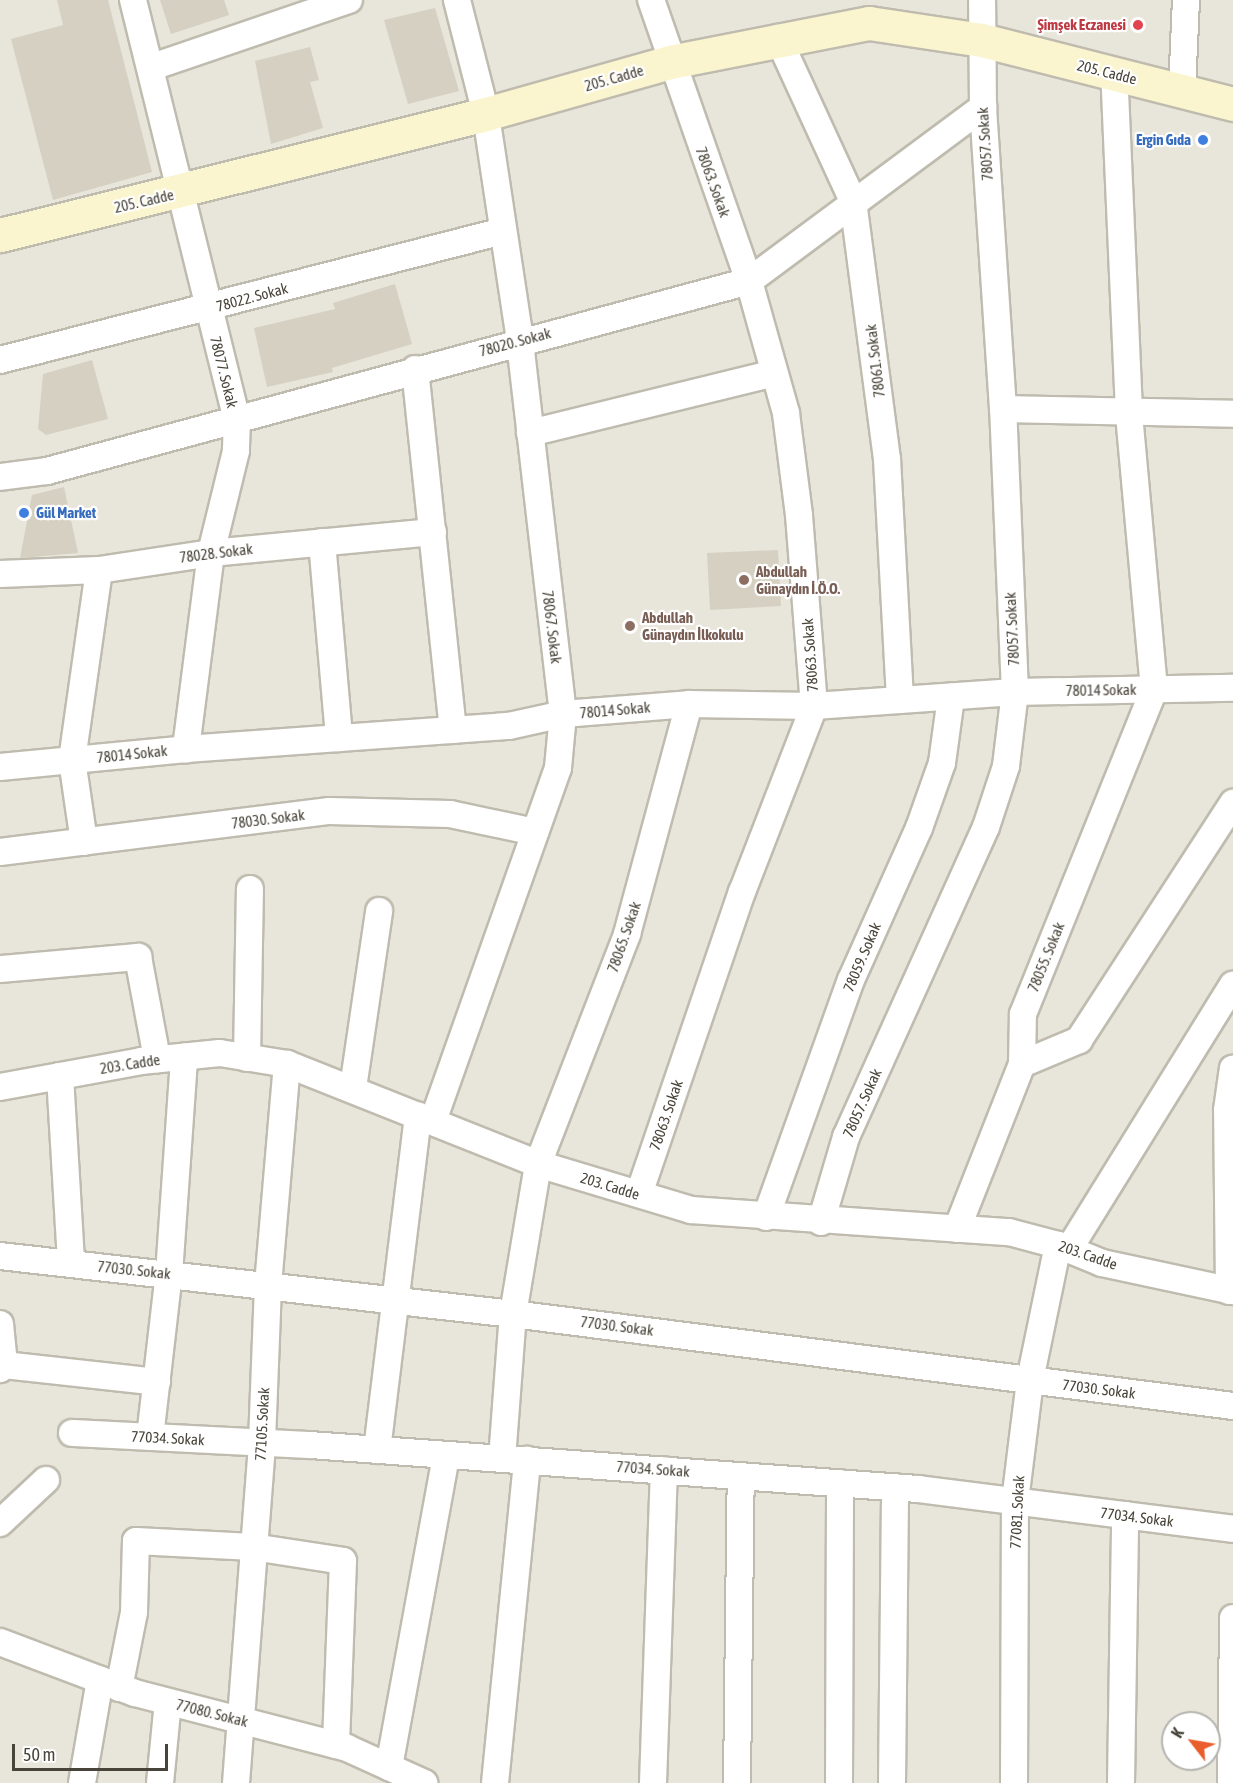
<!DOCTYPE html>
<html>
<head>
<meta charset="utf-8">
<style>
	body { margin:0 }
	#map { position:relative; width:1233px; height:1783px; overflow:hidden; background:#f4f3eb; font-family:"Asap Condensed",sans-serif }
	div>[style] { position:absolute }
	.residential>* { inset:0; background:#e8e5da }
	.building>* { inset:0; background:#d5d0c1 }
	.roads { filter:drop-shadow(2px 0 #bfbbae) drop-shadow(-2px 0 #bfbbae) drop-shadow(0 2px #bfbbae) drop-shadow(0 -2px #bfbbae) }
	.street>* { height:26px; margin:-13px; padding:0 13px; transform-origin:13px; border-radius:13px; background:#fff }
	.secondary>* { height:33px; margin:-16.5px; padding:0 16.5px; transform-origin:16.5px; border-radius:16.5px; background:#fbf5cf }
	.dots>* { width:16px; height:16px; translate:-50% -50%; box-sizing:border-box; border:3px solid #fff; border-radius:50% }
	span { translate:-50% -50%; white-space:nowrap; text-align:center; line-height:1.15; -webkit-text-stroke:4.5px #fff; paint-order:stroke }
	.health-label { font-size:15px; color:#be3a42; font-weight:700 }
	.right { translate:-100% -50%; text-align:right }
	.street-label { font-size:15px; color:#484439 }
	.shop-label { font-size:15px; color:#366cbe; font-weight:700 }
	.left { translate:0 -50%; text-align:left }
	.education-label { font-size:15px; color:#785e54; font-weight:700 }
	.north { position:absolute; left:1161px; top:1711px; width:60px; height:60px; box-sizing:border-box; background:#fff; border:2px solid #b6b4b0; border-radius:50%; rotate:301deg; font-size:16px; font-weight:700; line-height:24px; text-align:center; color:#484439 }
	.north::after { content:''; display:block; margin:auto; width:21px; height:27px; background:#ea5e2c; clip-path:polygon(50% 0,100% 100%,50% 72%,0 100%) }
	.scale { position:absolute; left:12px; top:1744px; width:156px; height:27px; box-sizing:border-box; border:3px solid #484439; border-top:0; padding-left:8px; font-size:18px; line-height:21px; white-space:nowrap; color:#484439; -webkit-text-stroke:4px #fff; paint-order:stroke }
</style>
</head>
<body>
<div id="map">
	<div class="residential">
		<i style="clip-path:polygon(evenodd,0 0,1233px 0,1233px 1783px,0 1783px,0 0,1173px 1723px,1209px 1723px,1209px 1759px,1173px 1759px,1173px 1723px)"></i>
	</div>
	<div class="building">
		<i style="clip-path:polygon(57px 0,108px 0,152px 172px,53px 200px,11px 39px,63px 25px)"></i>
		<i style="clip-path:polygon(160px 0,224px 0,229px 15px,171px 34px)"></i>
		<i style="clip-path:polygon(435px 8px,459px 91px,408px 104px,384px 20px)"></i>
		<i style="clip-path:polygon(310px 47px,319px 80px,310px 82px,323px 128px,271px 144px,255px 61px)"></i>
		<i style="clip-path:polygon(395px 284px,412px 344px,332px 368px,333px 372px,267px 387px,254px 328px,335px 309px,333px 303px)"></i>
		<i style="clip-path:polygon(92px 360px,108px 419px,46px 435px,38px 429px,43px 374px)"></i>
		<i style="clip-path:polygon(64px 487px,78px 553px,20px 558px,32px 495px)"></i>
		<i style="clip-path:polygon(778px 550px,781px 606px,710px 610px,707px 553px)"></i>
	</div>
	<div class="roads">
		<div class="street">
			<i style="left:133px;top:0;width:432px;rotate:76.1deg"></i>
			<i style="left:237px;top:419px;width:32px;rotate:92deg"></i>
			<i style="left:236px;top:451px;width:105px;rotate:103.8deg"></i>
			<i style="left:211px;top:553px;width:198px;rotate:97.3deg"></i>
			<i style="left:778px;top:38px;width:179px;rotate:65.3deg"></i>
			<i style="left:853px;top:201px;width:260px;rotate:82.5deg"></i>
			<i style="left:887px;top:459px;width:241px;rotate:86.9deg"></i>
			<i style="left:152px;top:67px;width:208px;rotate:-18.8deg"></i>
			<i style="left:1182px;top:91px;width:91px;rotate:-87.5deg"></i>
			<i style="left:0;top:360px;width:519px;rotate:-14.38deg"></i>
			<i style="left:415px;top:369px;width:363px;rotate:84deg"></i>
			<i style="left:1003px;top:409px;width:230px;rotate:1.2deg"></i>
			<i style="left:530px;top:433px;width:251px;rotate:-13.8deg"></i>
			<i style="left:0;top:477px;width:47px;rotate:-7.3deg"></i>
			<i style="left:47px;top:471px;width:727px;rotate:-15.14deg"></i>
			<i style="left:749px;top:281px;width:292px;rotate:-36.6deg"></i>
			<i style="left:322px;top:542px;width:197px;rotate:85deg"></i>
			<i style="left:0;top:574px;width:99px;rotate:-2.3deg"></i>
			<i style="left:99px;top:570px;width:113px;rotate:-8.6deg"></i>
			<i style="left:211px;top:553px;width:223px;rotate:-5.4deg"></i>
			<i style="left:0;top:767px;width:187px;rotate:-5.5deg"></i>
			<i style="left:186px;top:749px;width:324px;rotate:-4.1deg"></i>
			<i style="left:509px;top:726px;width:55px;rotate:-12.5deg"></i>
			<i style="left:563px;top:714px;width:126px;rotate:-4.5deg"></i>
			<i style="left:689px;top:704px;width:125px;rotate:0.9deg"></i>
			<i style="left:814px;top:706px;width:201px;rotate:-4deg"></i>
			<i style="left:1015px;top:692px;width:218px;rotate:-1.1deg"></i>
			<i style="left:84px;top:842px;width:83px;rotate:-98.3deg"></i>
			<i style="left:72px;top:760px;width:192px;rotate:-81.9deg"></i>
			<i style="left:0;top:852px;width:332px;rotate:-7.1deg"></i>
			<i style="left:329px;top:811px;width:121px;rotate:1.4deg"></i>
			<i style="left:450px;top:814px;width:87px;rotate:12deg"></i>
			<i style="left:0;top:969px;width:139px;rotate:-5deg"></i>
			<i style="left:138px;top:957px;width:104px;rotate:79.4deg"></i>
			<i style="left:247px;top:1058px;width:169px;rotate:-89deg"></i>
			<i style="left:1022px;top:1064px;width:62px;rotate:-22.8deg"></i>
			<i style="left:1079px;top:1040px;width:283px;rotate:-57deg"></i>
			<i style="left:60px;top:1076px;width:187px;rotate:86.6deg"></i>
			<i style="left:0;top:1087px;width:143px;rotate:-10.4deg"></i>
			<i style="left:141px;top:1061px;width:79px;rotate:-5.8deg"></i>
			<i style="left:220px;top:1053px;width:68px;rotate:9.3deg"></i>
			<i style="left:287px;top:1064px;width:270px;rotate:21.7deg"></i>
			<i style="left:538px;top:1164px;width:160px;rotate:16.7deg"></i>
			<i style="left:691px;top:1210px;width:319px;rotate:4deg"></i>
			<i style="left:1009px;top:1232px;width:51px;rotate:14.9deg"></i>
			<i style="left:1058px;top:1245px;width:48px;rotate:22.2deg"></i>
			<i style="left:1102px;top:1263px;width:134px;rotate:12.1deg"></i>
			<i style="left:353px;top:1088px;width:179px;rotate:-81.6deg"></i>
			<i style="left:433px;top:1121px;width:374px;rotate:-70.5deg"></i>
			<i style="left:558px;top:768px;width:54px;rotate:-84.7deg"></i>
			<i style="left:563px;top:714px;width:376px;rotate:-96.6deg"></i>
			<i style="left:520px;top:340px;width:229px;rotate:-98.6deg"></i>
			<i style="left:486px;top:114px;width:118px;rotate:-104.3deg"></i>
			<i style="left:639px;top:1194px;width:319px;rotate:-71.2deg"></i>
			<i style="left:742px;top:892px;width:199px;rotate:-68.8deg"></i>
			<i style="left:814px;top:706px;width:192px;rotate:-94.5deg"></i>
			<i style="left:799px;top:515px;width:103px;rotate:-97.3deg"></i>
			<i style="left:786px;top:413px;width:137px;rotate:-105.7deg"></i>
			<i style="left:749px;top:281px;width:298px;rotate:-109.2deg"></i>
			<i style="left:766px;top:1217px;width:252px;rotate:-70.3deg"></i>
			<i style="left:851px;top:980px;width:167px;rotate:-65.9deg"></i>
			<i style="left:919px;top:828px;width:69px;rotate:-70.5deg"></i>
			<i style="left:942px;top:763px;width:67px;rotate:-82.2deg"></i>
			<i style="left:821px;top:1222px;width:89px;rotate:-73.6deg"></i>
			<i style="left:846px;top:1137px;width:340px;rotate:-65.7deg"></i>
			<i style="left:986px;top:827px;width:64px;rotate:-71.8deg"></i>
			<i style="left:1006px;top:766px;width:75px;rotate:-83.1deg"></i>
			<i style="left:1015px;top:692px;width:283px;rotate:-92.4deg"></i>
			<i style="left:1003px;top:409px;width:303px;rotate:-93.8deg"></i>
			<i style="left:983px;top:107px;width:107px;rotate:-90.5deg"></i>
			<i style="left:957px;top:1229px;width:177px;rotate:-68.5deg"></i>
			<i style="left:1022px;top:1064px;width:50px;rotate:-88.9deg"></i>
			<i style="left:1023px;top:1014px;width:350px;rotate:-68deg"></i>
			<i style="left:1154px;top:689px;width:278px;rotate:-95.2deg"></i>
			<i style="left:1129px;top:412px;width:338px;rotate:-92.5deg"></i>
			<i style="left:1069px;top:1249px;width:311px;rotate:-58.2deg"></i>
			<i style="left:0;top:1256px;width:516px;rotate:6.45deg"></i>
			<i style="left:513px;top:1314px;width:726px;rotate:7.28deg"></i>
			<i style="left:1229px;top:1291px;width:181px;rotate:-90.6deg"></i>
			<i style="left:1227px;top:1110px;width:42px;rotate:-81.9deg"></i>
			<i style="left:0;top:1324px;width:41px;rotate:84.4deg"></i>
			<i style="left:4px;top:1365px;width:6px;rotate:135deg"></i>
			<i style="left:4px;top:1365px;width:154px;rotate:6.3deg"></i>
			<i style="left:72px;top:1433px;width:238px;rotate:2.9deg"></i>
			<i style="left:310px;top:1445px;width:610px;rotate:4.14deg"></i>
			<i style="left:918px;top:1489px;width:318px;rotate:7.2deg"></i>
			<i style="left:150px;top:1437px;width:164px;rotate:-83.4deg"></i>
			<i style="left:169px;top:1274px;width:218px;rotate:-86deg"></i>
			<i style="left:377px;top:1450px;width:337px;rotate:-83deg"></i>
			<i style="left:502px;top:1459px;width:145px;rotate:-85.7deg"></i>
			<i style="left:513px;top:1314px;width:152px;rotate:-80.5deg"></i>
			<i style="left:538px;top:1164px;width:247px;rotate:-68.8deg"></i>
			<i style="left:627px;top:934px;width:238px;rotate:-74.9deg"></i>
			<i style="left:0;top:1523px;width:63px;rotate:-43.1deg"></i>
			<i style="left:0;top:1642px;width:144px;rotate:20.7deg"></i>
			<i style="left:135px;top:1693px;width:219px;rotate:14.5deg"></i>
			<i style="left:347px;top:1748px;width:85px;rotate:24.4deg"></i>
			<i style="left:119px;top:1688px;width:77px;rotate:-78.8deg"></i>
			<i style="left:134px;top:1612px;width:71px;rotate:-88.4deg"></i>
			<i style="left:136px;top:1541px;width:117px;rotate:2.9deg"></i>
			<i style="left:253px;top:1547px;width:91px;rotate:8.8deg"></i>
			<i style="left:343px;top:1561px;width:184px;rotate:92.2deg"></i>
			<i style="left:389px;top:1767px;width:317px;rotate:-79.6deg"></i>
			<i style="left:82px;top:1783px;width:105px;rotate:-80.1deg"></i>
			<i style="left:160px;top:1783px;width:81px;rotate:-84.4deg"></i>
			<i style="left:236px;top:1783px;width:342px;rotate:-85.6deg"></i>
			<i style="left:262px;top:1442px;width:157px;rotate:-87.8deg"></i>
			<i style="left:268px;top:1285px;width:222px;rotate:-85.1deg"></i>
			<i style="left:495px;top:1783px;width:325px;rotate:-84.3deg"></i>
			<i style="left:653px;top:1783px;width:313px;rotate:-88deg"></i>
			<i style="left:737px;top:1783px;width:307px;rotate:-89.3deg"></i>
			<i style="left:839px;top:1783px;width:300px;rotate:-89.8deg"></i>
			<i style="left:892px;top:1783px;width:296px;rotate:-89.4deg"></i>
			<i style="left:1014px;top:1783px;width:282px;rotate:-89.8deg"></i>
			<i style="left:1015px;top:1501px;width:122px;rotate:-82.9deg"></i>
			<i style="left:1030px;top:1380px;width:138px;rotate:-78.3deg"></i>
			<i style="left:1121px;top:1783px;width:268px;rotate:-89.1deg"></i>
			<i style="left:1231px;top:1783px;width:165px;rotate:-89.3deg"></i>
		</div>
		<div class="secondary">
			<i style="left:0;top:235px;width:501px;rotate:-13.98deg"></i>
			<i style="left:486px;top:114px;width:191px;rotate:-15.8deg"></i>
			<i style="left:670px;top:62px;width:203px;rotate:-11.1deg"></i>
			<i style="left:869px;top:23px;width:114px;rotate:8.6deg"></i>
			<i style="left:982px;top:40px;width:259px;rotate:14.3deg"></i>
		</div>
	</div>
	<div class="dots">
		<i style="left:1138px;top:25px;background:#e0444e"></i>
		<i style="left:1203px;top:140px;background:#3f7fe0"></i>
		<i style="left:24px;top:513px;background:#3f7fe0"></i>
		<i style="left:744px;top:580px;background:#8d6e63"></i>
		<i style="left:630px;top:626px;background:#8d6e63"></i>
	</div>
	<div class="health-label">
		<span class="right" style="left:1126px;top:25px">Şimşek Eczanesi</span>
	</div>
	<div class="street-label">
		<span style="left:1107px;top:72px;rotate:14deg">205. Cadde</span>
		<span style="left:614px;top:78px;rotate:-16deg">205. Cadde</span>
		<span style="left:985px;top:144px;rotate:-94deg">78057. Sokak</span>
		<span style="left:713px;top:182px;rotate:70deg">78063. Sokak</span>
		<span style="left:144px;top:201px;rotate:-13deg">205. Cadde</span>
		<span style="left:252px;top:297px;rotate:-15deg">78022. Sokak</span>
		<span style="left:515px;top:342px;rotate:-15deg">78020. Sokak</span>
		<span style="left:875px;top:361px;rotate:-97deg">78061. Sokak</span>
		<span style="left:224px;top:372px;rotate:76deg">78077. Sokak</span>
		<span style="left:216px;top:553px;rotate:-7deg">78028. Sokak</span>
		<span style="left:552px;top:627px;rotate:83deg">78067. Sokak</span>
		<span style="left:1012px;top:629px;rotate:-93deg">78057. Sokak</span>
		<span style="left:810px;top:655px;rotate:-94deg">78063. Sokak</span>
		<span style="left:1101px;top:690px;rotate:-1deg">78014 Sokak</span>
		<span style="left:615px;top:710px;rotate:-5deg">78014 Sokak</span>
		<span style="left:132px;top:754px;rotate:-6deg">78014 Sokak</span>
		<span style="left:268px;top:819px;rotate:-7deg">78030. Sokak</span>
		<span style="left:624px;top:937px;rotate:-71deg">78065. Sokak</span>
		<span style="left:862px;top:957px;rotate:-67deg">78059. Sokak</span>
		<span style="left:1046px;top:957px;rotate:-68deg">78055. Sokak</span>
		<span style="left:130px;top:1064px;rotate:-9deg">203. Cadde</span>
		<span style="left:862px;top:1103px;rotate:-66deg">78057. Sokak</span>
		<span style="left:666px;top:1115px;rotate:-71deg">78063. Sokak</span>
		<span style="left:610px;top:1186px;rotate:17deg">203. Cadde</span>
		<span style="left:1088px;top:1255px;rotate:19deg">203. Cadde</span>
		<span style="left:134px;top:1270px;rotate:6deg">77030. Sokak</span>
		<span style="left:617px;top:1326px;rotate:7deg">77030. Sokak</span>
		<span style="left:1099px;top:1389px;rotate:7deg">77030. Sokak</span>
		<span style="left:262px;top:1424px;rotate:-87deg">77105. Sokak</span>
		<span style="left:168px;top:1438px;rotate:3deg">77034. Sokak</span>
		<span style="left:653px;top:1469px;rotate:4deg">77034. Sokak</span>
		<span style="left:1017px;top:1512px;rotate:-87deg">77081. Sokak</span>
		<span style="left:1137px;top:1517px;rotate:7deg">77034. Sokak</span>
		<span style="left:212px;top:1713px;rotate:14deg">77080. Sokak</span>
	</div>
	<div class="shop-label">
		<span class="right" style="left:1191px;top:140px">Ergin Gıda</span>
		<span class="left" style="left:36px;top:513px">Gül Market</span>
	</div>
	<div class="education-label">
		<span class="left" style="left:756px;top:580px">Abdullah<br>Günaydın İ.Ö.O.</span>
		<span class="left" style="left:642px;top:626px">Abdullah<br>Günaydın İlkokulu</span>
	</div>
	<div class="north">K</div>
	<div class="scale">50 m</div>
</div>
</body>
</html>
